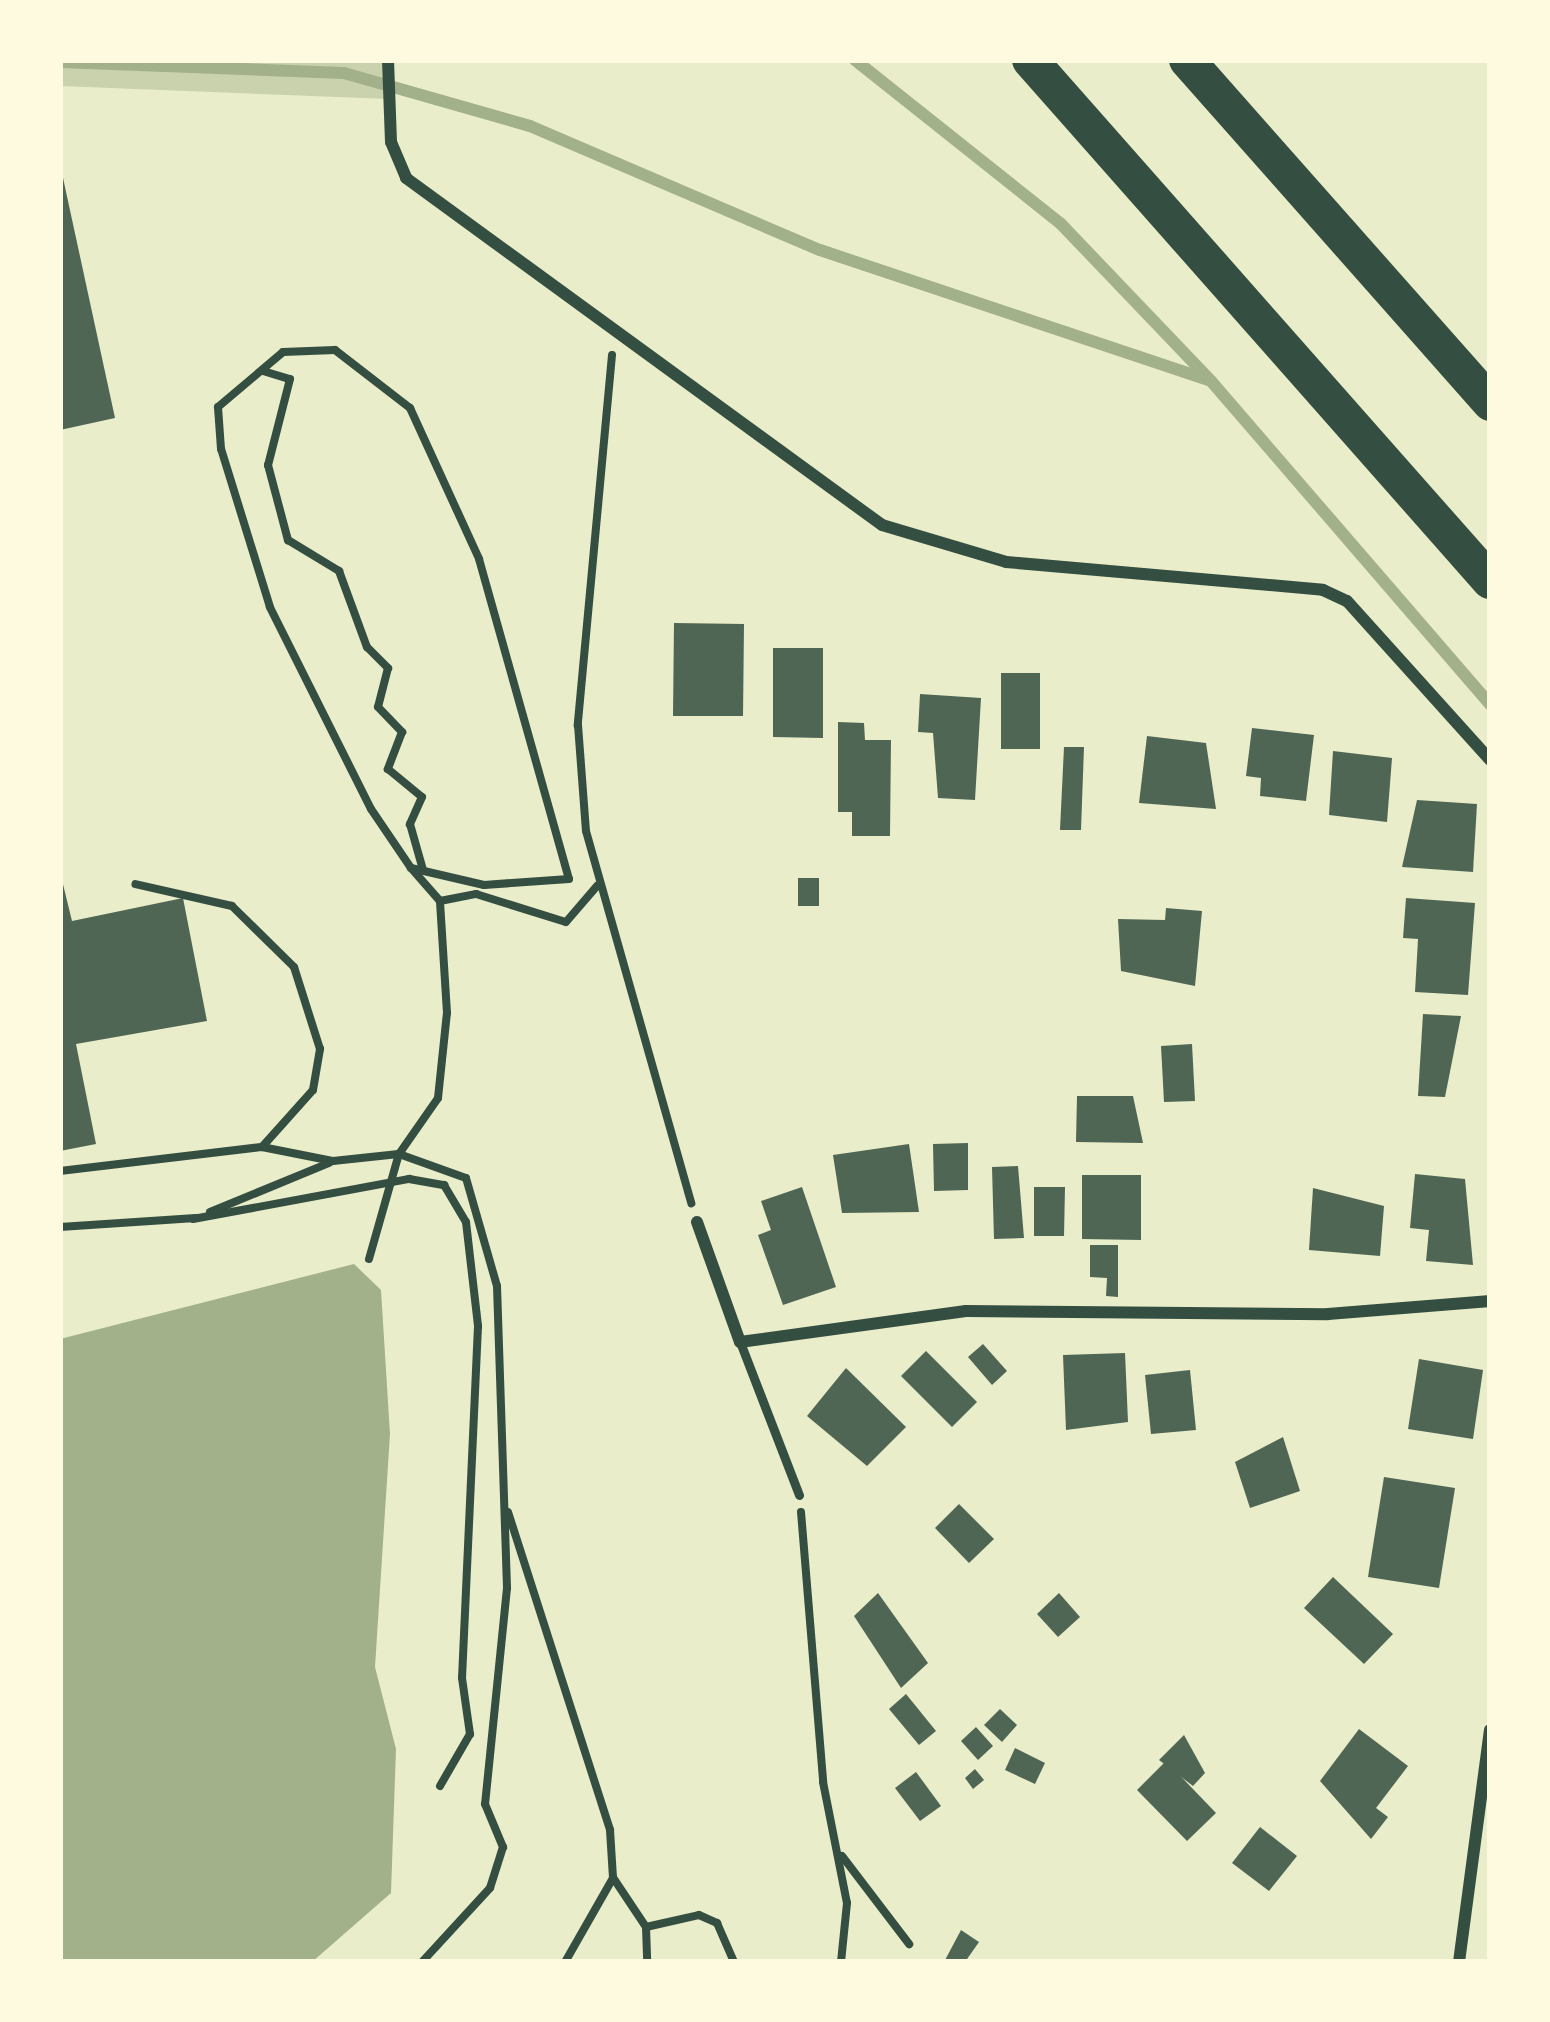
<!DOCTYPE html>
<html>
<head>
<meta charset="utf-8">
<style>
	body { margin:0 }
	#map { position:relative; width:1550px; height:2022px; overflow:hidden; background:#e9edc9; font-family:Commissioner,sans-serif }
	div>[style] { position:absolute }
	.green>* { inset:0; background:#cad2ad }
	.water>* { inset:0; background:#a3b18a }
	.stream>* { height:12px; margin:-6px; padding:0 6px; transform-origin:6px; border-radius:6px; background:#a3b18a }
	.building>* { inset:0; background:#4f6655 }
	.path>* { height:8px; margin:-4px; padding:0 4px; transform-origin:4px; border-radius:4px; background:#344e41 }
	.service>* { height:9px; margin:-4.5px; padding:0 4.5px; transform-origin:4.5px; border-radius:4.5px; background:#344e41 }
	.minor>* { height:12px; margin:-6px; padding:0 6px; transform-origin:6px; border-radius:6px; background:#344e41 }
	.motorway>* { height:36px; margin:-18px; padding:0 18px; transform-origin:18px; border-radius:18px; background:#344e41 }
	span { translate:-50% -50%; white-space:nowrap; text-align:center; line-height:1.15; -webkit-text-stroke:9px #fefae0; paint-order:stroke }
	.frame { position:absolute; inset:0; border:63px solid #fefae0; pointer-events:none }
</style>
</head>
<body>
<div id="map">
	<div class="green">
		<i style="clip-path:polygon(60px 60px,385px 60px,389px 99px,60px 86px)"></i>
	</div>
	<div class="water">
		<i style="clip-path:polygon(354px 1264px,381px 1290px,390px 1434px,375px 1667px,396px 1749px,391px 1893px,312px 1962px,60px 1962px,60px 1339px)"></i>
	</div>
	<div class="stream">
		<i style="left:855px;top:60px;width:263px;rotate:38.5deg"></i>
		<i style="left:1061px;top:224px;width:214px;rotate:46.3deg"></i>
		<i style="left:60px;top:62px;width:284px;rotate:2.2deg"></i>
		<i style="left:344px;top:73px;width:193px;rotate:15.9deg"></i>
		<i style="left:530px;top:126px;width:315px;rotate:23.2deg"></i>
		<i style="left:820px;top:250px;width:412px;rotate:18.5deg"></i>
		<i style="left:1211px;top:381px;width:427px;rotate:49.2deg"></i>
	</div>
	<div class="building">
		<i style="clip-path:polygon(60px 164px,115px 418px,60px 430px)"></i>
		<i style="clip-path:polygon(674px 623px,744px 624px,743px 716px,673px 716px)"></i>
		<i style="clip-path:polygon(773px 648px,823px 648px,823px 738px,773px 737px)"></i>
		<i style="clip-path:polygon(1001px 673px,1040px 673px,1040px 749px,1001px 749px)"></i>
		<i style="clip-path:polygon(920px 694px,981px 698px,975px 800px,938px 798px,933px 733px,918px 732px)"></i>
		<i style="clip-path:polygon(838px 722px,864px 723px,865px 740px,891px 740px,890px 836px,852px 836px,852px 812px,838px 812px)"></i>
		<i style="clip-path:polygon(1252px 728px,1314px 735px,1306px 801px,1260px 796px,1261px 778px,1246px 776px)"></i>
		<i style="clip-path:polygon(1147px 736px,1206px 743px,1216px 809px,1139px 803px)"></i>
		<i style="clip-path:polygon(1064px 747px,1084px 747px,1081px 830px,1060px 830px)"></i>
		<i style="clip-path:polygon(1333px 751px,1392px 758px,1387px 822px,1329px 815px)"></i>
		<i style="clip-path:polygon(1417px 800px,1477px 804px,1473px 872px,1402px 867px)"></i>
		<i style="clip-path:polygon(60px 872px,72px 921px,183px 898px,207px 1021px,76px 1044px,96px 1144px,60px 1151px)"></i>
		<i style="clip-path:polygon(798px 878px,819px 878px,819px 906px,798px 906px)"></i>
		<i style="clip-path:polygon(1406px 898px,1475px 903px,1468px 995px,1415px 992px,1418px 939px,1403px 938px)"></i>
		<i style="clip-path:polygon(1166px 908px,1202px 911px,1195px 986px,1121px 971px,1118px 919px,1165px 920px)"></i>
		<i style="clip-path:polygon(1423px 1014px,1461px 1016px,1445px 1097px,1418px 1096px)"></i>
		<i style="clip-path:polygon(1192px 1044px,1195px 1101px,1164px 1102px,1161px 1046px)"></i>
		<i style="clip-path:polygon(1077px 1096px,1133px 1096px,1143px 1143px,1076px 1142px)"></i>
		<i style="clip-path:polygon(968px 1143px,968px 1190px,934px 1191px,933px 1144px)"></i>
		<i style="clip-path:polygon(909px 1144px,919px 1212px,842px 1213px,833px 1155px)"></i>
		<i style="clip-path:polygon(1018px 1166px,1024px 1238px,994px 1239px,992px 1167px)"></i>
		<i style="clip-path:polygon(1415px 1174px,1465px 1179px,1473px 1265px,1426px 1261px,1429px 1230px,1410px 1228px)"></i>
		<i style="clip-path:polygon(1082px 1175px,1141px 1175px,1141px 1240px,1082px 1239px)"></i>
		<i style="clip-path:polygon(802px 1187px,836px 1287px,783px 1305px,758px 1235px,771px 1230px,761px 1201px)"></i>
		<i style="clip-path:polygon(1034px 1187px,1065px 1187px,1064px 1236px,1034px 1236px)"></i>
		<i style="clip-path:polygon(1313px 1188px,1384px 1206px,1380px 1256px,1309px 1250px)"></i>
		<i style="clip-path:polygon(1090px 1245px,1118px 1245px,1118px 1297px,1106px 1296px,1107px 1278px,1090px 1277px)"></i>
		<i style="clip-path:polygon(983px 1344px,1007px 1371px,992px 1385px,968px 1357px)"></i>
		<i style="clip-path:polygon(926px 1351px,977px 1402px,952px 1427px,901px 1376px)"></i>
		<i style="clip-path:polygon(1125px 1353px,1128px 1422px,1066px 1430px,1063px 1355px)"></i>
		<i style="clip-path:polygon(1419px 1359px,1483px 1370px,1473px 1439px,1408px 1429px)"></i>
		<i style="clip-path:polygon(846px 1368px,906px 1427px,867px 1466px,807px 1416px)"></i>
		<i style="clip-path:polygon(1190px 1370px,1196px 1430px,1151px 1434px,1145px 1375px)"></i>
		<i style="clip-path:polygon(1283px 1437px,1300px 1491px,1250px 1508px,1235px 1462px)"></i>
		<i style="clip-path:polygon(1384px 1477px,1455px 1488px,1439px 1588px,1368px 1577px)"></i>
		<i style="clip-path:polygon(959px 1504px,994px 1539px,969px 1563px,935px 1528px)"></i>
		<i style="clip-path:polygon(1333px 1577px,1393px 1634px,1364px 1664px,1304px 1608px)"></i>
		<i style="clip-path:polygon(878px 1593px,928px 1663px,901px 1688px,854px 1616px)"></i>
		<i style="clip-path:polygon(1059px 1593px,1080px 1617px,1058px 1637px,1037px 1614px)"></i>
		<i style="clip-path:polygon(906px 1694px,936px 1731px,919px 1745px,889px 1709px)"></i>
		<i style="clip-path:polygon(1000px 1709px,1017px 1725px,1002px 1742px,984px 1725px)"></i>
		<i style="clip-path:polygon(976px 1727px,993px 1746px,978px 1760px,961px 1741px)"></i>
		<i style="clip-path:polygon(1359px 1729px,1408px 1766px,1376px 1808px,1388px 1817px,1371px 1839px,1320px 1781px)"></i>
		<i style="clip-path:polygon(1184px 1735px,1205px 1773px,1193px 1786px,1159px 1760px)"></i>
		<i style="clip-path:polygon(1015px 1748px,1045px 1763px,1035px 1784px,1005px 1770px)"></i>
		<i style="clip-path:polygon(1166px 1761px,1216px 1813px,1187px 1841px,1137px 1790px)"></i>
		<i style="clip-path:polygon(975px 1769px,984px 1780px,973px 1789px,965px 1778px)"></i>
		<i style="clip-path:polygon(916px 1772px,941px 1806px,920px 1821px,895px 1788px)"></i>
		<i style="clip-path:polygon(1260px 1827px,1297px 1856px,1269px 1891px,1232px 1863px)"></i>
		<i style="clip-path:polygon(961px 1930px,979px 1942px,965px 1962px,944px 1962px)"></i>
	</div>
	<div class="path">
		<i style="left:612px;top:355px;width:372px;rotate:95.3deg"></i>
		<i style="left:578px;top:725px;width:106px;rotate:85.7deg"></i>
		<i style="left:586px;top:831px;width:387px;rotate:74.2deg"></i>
		<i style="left:263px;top:371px;width:28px;rotate:17deg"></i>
		<i style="left:290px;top:379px;width:89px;rotate:104.3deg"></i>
		<i style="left:268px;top:465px;width:78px;rotate:75.1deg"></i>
		<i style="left:288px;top:540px;width:60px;rotate:31.3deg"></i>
		<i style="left:339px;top:571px;width:81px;rotate:69.8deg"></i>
		<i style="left:367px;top:647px;width:30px;rotate:45deg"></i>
		<i style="left:388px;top:668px;width:40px;rotate:104.4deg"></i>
		<i style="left:378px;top:707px;width:35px;rotate:46deg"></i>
		<i style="left:402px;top:732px;width:40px;rotate:111deg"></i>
		<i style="left:388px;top:769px;width:44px;rotate:39.5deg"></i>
		<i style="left:422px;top:797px;width:30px;rotate:114deg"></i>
		<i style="left:410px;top:824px;width:48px;rotate:74.2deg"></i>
		<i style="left:440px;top:901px;width:37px;rotate:-11deg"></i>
		<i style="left:476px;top:894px;width:94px;rotate:17.3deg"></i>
		<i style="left:566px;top:922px;width:48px;rotate:-49.3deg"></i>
		<i style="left:262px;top:1147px;width:72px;rotate:11.2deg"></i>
		<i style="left:333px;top:1161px;width:66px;rotate:-6.1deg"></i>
		<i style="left:399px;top:1154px;width:68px;rotate:-55.1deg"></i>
		<i style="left:438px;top:1098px;width:85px;rotate:-84deg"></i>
		<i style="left:447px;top:1013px;width:112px;rotate:-93.6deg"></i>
		<i style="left:440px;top:901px;width:44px;rotate:-131.3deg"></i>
		<i style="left:411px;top:868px;width:71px;rotate:-124.1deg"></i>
		<i style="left:371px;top:809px;width:226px;rotate:-116.6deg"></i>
		<i style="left:270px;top:607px;width:165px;rotate:-107.2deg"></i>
		<i style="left:221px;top:449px;width:42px;rotate:-94.1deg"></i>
		<i style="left:218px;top:407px;width:85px;rotate:-40.2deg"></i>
		<i style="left:283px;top:352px;width:52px;rotate:-2.2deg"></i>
		<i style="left:335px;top:350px;width:95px;rotate:37.7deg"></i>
		<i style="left:410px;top:408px;width:166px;rotate:65.4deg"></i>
		<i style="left:479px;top:559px;width:332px;rotate:74.3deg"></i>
		<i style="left:569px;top:879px;width:85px;rotate:176deg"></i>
		<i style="left:484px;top:885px;width:75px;rotate:-166.9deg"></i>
		<i style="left:60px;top:1171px;width:203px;rotate:-6.8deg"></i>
		<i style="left:262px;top:1147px;width:76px;rotate:-48.2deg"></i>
		<i style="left:313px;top:1090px;width:42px;rotate:-80.3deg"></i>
		<i style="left:320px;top:1049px;width:86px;rotate:-107.6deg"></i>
		<i style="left:294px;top:967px;width:87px;rotate:-135.5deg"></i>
		<i style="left:232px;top:906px;width:99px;rotate:-167.2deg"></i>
		<i style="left:210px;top:1212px;width:129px;rotate:-22.4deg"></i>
		<i style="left:193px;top:1219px;width:220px;rotate:-10.5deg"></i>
		<i style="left:409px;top:1179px;width:36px;rotate:10deg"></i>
		<i style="left:444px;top:1185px;width:43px;rotate:59.3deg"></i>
		<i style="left:466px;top:1222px;width:105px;rotate:83.4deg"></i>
		<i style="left:478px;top:1326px;width:352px;rotate:92.6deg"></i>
		<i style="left:462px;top:1678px;width:57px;rotate:81.9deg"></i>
		<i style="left:470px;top:1734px;width:60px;rotate:120deg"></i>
		<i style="left:60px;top:1227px;width:136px;rotate:-3.8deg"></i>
		<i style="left:369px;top:1259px;width:109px;rotate:-74.1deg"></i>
		<i style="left:399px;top:1154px;width:71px;rotate:19.7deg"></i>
		<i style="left:466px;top:1178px;width:112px;rotate:74deg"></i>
		<i style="left:497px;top:1286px;width:302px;rotate:88.1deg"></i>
		<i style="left:507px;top:1588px;width:217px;rotate:95.8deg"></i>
		<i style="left:485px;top:1804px;width:47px;rotate:67.3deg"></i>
		<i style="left:503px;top:1847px;width:43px;rotate:107.6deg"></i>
		<i style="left:490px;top:1888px;width:100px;rotate:132.6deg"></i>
		<i style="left:508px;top:1512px;width:334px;rotate:72.2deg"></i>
		<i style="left:610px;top:1830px;width:48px;rotate:86.4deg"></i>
		<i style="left:613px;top:1878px;width:97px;rotate:119.7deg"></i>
		<i style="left:801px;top:1512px;width:271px;rotate:85.3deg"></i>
		<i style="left:823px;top:1782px;width:123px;rotate:78.8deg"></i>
		<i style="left:847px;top:1903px;width:59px;rotate:95.8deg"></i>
		<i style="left:842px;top:1856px;width:111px;rotate:52.7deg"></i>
		<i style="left:614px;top:1879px;width:58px;rotate:56.3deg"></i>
		<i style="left:646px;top:1927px;width:35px;rotate:88deg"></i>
		<i style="left:646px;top:1927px;width:54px;rotate:-12.8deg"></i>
		<i style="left:699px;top:1915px;width:20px;rotate:24deg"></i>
		<i style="left:717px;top:1923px;width:43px;rotate:66.4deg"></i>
	</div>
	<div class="service">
		<i style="left:740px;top:1342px;width:164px;rotate:68.9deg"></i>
	</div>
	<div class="minor">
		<i style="left:388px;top:60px;width:82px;rotate:87.9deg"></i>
		<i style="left:391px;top:142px;width:39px;rotate:67deg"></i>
		<i style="left:406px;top:178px;width:589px;rotate:36.09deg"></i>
		<i style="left:882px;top:525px;width:129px;rotate:16.6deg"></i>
		<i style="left:1006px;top:562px;width:318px;rotate:5deg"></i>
		<i style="left:1323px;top:590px;width:26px;rotate:25deg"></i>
		<i style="left:1347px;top:601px;width:214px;rotate:48deg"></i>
		<i style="left:697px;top:1222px;width:127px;rotate:70.3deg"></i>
		<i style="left:740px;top:1342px;width:228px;rotate:-7.8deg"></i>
		<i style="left:966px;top:1311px;width:362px;rotate:0.5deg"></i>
		<i style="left:1328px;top:1314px;width:163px;rotate:-4.6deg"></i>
		<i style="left:1459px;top:1962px;width:234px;rotate:-82.4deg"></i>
	</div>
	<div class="motorway">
		<i style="left:1030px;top:60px;width:695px;rotate:48.56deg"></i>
		<i style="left:1187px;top:60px;width:458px;rotate:48.5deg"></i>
	</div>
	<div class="frame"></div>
</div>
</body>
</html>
